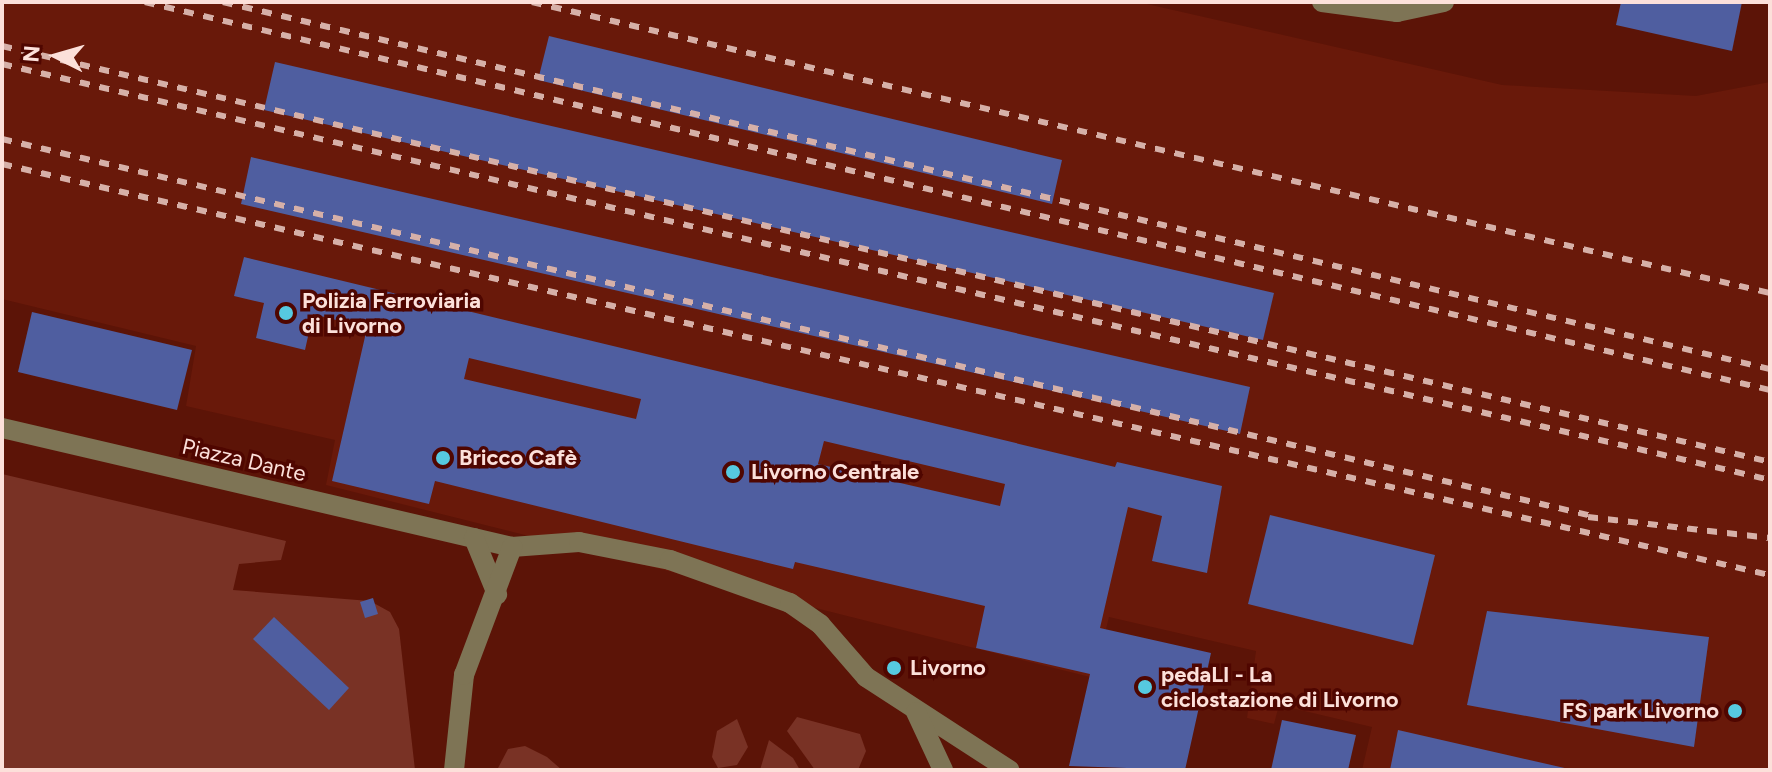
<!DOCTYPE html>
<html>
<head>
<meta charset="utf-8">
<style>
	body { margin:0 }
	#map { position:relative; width:1772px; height:772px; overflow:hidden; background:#5c1407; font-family:Figtree,sans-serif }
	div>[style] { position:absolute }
	.built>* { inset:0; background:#69190a }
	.green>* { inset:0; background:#793225 }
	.building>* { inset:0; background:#4f5ea0 }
	.minor>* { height:20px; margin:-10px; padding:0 10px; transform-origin:10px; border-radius:10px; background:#7e7455 }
	.rail>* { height:6px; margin-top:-3px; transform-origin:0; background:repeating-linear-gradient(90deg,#d6b0a8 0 10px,transparent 0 20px) }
	.dots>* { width:22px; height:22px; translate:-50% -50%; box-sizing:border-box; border:4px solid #4f0600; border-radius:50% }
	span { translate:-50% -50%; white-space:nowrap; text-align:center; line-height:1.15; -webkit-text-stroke:7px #4f0600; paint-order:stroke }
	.poi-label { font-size:22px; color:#fce0da; font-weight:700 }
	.left { translate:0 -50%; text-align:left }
	.right { translate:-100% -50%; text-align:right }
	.street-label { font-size:22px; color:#fce0da }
	.frame { position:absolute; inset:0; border:4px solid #fce0da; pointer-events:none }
	.north { position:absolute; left:16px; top:16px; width:80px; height:80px; -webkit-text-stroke:6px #4f0600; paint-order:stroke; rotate:275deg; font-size:22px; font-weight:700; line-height:32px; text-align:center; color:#fce0da }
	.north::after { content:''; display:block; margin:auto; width:28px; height:36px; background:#fce0da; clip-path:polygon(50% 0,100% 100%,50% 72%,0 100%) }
</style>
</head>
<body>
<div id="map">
	<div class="built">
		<i style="clip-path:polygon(2px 2px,1138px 2px,1502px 85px,1696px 96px,1770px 82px,1770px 770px,1362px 770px,1372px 727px,1279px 705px,1274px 724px,1247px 718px,1256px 651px,1109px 617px,1094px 678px,326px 485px,335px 440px,186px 406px,196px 346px,2px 299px)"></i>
	</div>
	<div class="green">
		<i style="clip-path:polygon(2px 474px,286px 541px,281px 560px,239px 564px,233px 590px,370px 601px,390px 612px,399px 629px,415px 770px,2px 770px)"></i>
		<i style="clip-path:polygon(797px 717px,860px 734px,866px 751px,858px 770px,815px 770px,787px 731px)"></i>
		<i style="clip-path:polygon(737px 719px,748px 747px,737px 765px,718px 768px,712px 757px,717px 731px)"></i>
		<i style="clip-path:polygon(769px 740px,793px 758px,800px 770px,760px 770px)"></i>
		<i style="clip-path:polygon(525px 746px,547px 757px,562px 770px,497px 770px,508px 749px)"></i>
	</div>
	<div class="building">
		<i style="clip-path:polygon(1621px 2px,1742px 2px,1732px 51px,1616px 25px)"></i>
		<i style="clip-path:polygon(549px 36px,1062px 160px,1052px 204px,538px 80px)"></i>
		<i style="clip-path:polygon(275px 62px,1274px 293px,1263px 340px,264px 110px)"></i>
		<i style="clip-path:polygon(251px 157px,1250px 387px,1240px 434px,241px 204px)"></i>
		<i style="clip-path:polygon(evenodd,244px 257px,1115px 467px,1117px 462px,1222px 486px,1207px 573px,1152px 561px,1162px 516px,1128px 507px,1100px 628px,1211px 653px,1185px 770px,1069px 766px,1090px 674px,976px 648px,985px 606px,795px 562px,793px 569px,435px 481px,429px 504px,332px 481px,367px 328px,313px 314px,305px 350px,256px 338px,264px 303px,234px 296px,244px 257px,469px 358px,641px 399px,636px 419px,464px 379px,469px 358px,244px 257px,824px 441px,1005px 484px,1000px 506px,818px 464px,824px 441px)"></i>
		<i style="clip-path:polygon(32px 312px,192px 350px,177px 410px,18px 372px)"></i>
		<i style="clip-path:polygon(1270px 515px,1435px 555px,1413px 645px,1248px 604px)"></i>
		<i style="clip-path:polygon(373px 598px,378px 614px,365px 618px,360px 602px)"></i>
		<i style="clip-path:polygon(1487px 611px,1709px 637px,1694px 747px,1467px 705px)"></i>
		<i style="clip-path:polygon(274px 617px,349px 688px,329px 710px,253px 639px)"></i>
		<i style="clip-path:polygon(1282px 720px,1356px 735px,1348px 770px,1271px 770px)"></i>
		<i style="clip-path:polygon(1398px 730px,1569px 769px,1568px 770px,1390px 770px)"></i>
	</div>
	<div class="minor">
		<i style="left:1322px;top:2px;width:76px;rotate:7.6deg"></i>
		<i style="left:1397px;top:12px;width:48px;rotate:-12deg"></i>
		<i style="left:2px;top:428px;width:524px;rotate:13.13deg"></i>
		<i style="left:512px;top:547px;width:67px;rotate:-4.3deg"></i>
		<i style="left:579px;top:542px;width:93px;rotate:11.2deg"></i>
		<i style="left:670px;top:560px;width:127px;rotate:19.7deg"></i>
		<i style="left:790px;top:603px;width:37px;rotate:35deg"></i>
		<i style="left:820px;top:624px;width:70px;rotate:49deg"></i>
		<i style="left:866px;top:677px;width:171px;rotate:33deg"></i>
		<i style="left:474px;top:538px;width:61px;rotate:67.7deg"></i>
		<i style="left:916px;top:712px;width:64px;rotate:65deg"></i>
		<i style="left:454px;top:770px;width:96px;rotate:-84deg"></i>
		<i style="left:464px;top:675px;width:137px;rotate:-69.4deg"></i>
	</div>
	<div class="rail">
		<i style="left:145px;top:2px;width:1671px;rotate:13.43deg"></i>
		<i style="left:223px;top:2px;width:1590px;rotate:13.35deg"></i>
		<i style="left:532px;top:2px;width:1272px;rotate:13.23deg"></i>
		<i style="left:2px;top:46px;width:1816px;rotate:13.24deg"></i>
		<i style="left:2px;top:64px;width:1816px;rotate:13.24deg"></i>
		<i style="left:2px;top:139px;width:1638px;rotate:13.34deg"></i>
		<i style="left:2px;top:164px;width:1815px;rotate:13.09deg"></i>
		<i style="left:1588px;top:517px;width:183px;rotate:6.6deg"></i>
	</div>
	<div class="dots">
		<i style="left:286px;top:313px;background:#56c9e0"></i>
		<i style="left:443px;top:458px;background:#56c9e0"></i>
		<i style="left:733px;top:472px;background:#56c9e0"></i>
		<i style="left:894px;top:668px;background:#56c9e0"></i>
		<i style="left:1145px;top:687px;background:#56c9e0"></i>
		<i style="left:1735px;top:711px;background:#56c9e0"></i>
	</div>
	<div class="poi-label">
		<span class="left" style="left:302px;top:313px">Polizia Ferroviaria<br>di Livorno</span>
		<span class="left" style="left:459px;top:458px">Bricco Cafè</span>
		<span class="left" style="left:751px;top:472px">Livorno Centrale</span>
		<span class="left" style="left:910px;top:668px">Livorno</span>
		<span class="left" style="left:1161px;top:687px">pedaLI - La<br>ciclostazione di Livorno</span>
		<span class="right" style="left:1719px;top:711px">FS park Livorno</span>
	</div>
	<div class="street-label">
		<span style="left:244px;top:460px;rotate:13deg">Piazza Dante</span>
	</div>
	<div class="frame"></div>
	<div class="north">N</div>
</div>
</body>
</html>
